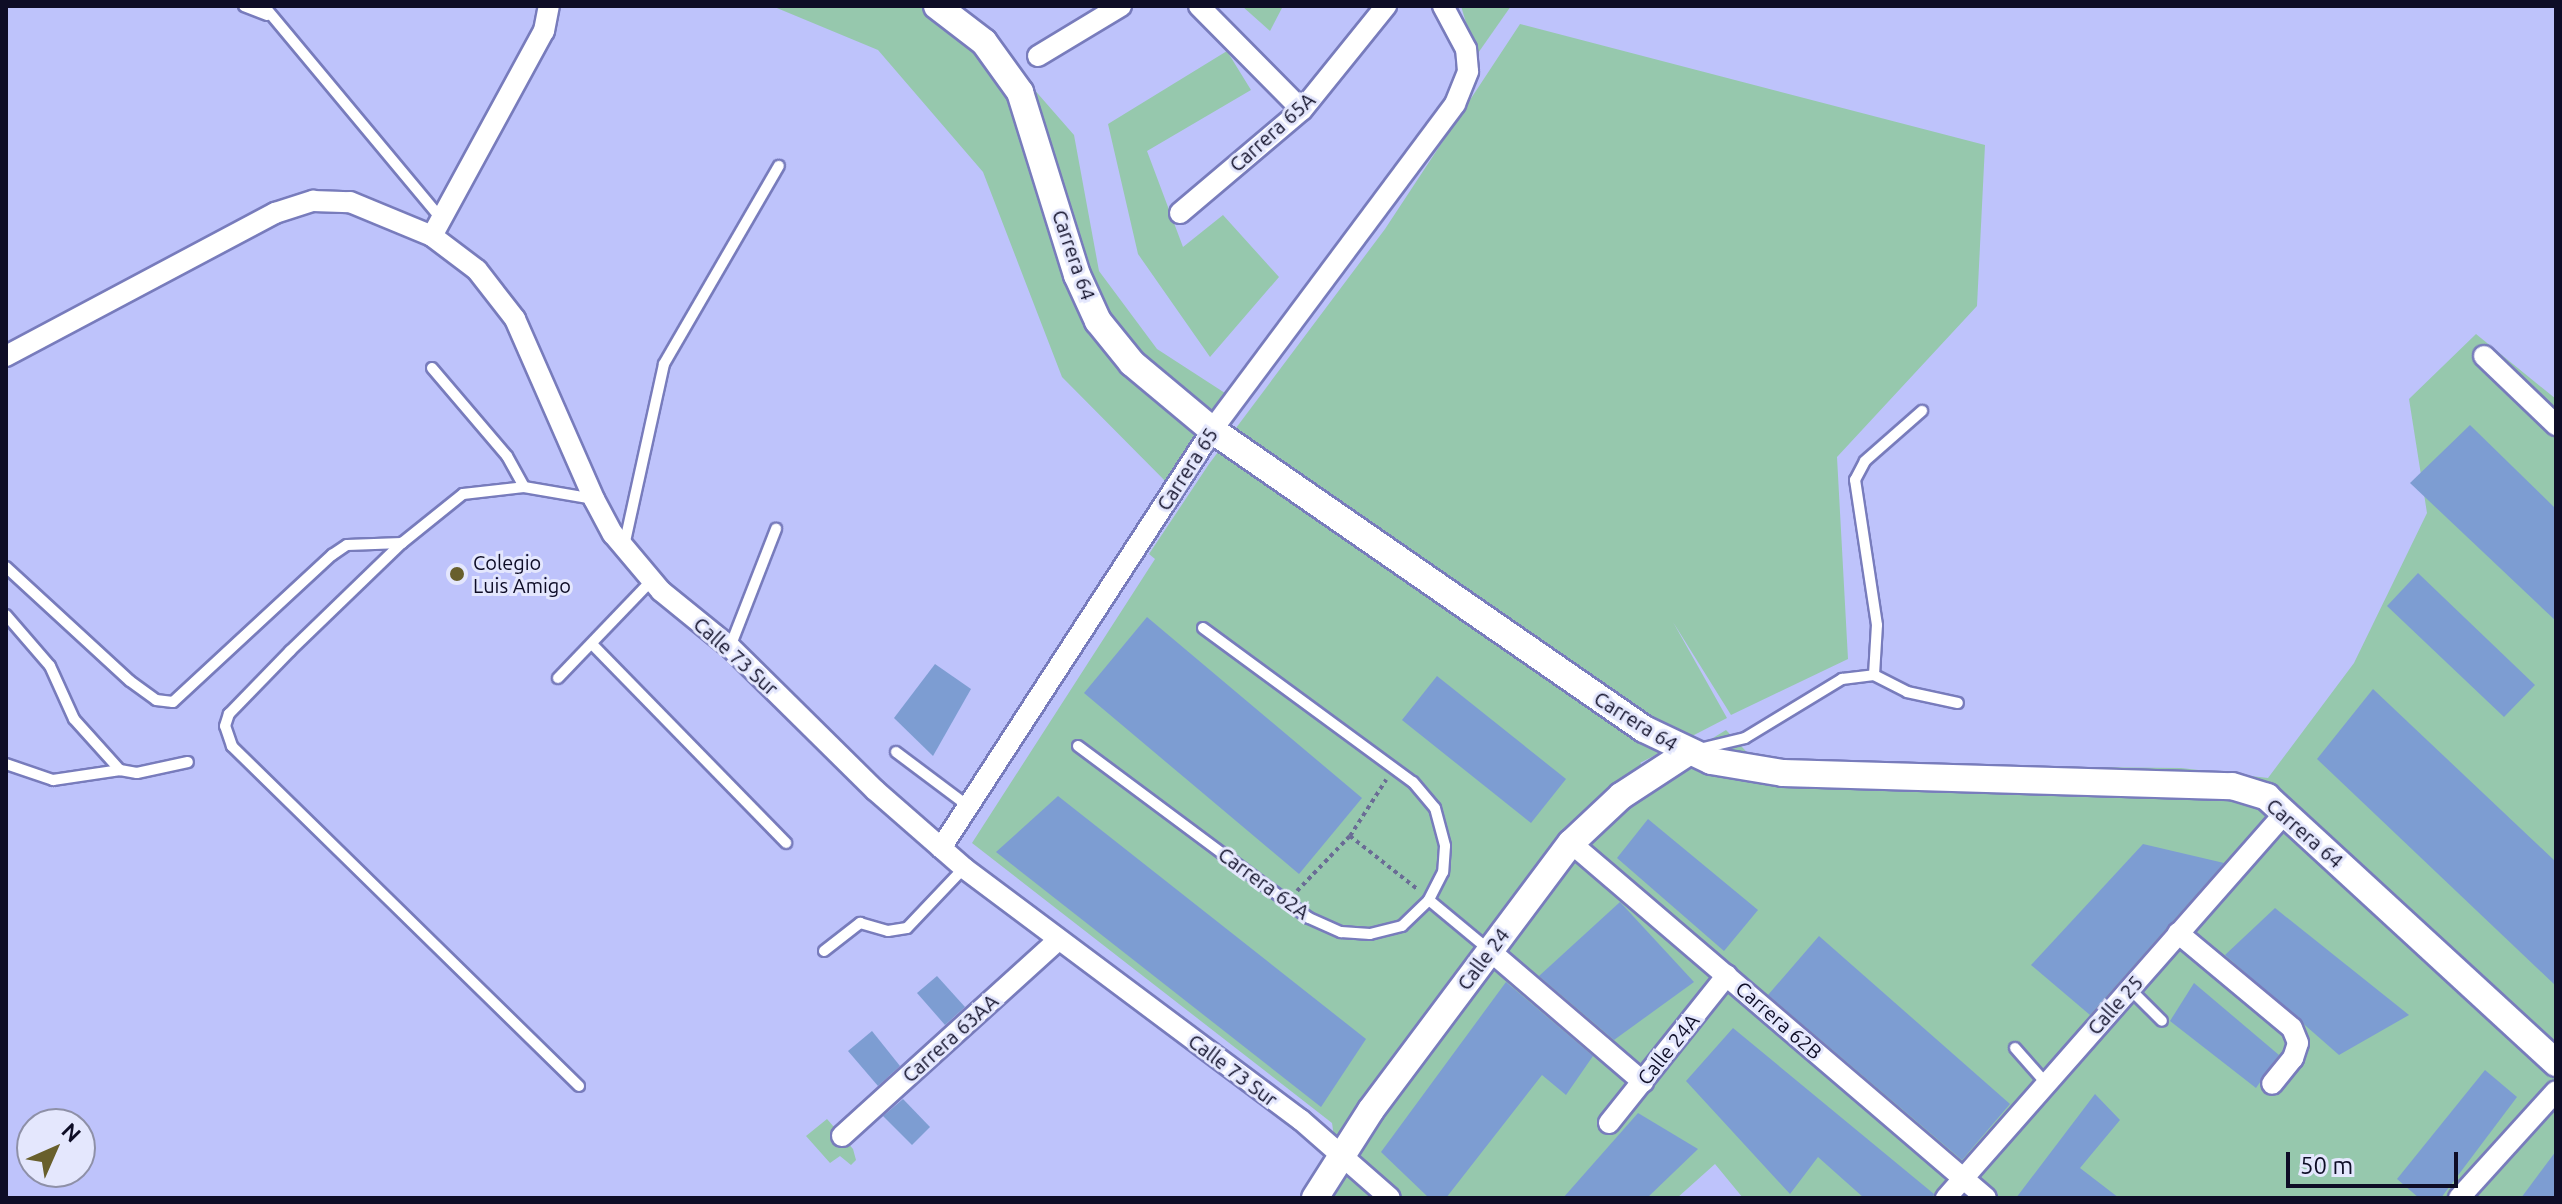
<!DOCTYPE html>
<html>
<head>
<meta charset="utf-8">
<style>
	body { margin:0 }
	#map { position:relative; width:2562px; height:1204px; overflow:hidden; background:#bec3fb; font-family:Ubuntu,sans-serif }
	div>[style] { position:absolute }
	.green>* { inset:0; background:#96c8ad }
	.building>* { inset:0; background:#7d9dd2 }
	.path>* { height:4px; margin-top:-2px; transform-origin:0; background:repeating-linear-gradient(90deg,#6a6c95 0 4px,transparent 0 8px) }
	.roads { filter:drop-shadow(2px 0 #787cbc) drop-shadow(-2px 0 #787cbc) drop-shadow(0 2px #787cbc) drop-shadow(0 -2px #787cbc) }
	.service>* { height:10px; margin:-5px; padding:0 5px; transform-origin:5px; border-radius:5px; background:#fff }
	.minor>* { height:20px; margin:-10px; padding:0 10px; transform-origin:10px; border-radius:10px; background:#fff }
	.tertiary>* { height:26px; margin:-13px; padding:0 13px; transform-origin:13px; border-radius:13px; background:#fff }
	.dots>* { width:22px; height:22px; translate:-50% -50%; box-sizing:border-box; border:4px solid #e4e7fd; border-radius:50% }
	span { translate:-50% -50%; white-space:nowrap; text-align:center; line-height:1.15; -webkit-text-stroke:6px #e4e7fd; paint-order:stroke }
	.street-label { font-size:20px; color:#0e0d26 }
	.poi-label { font-size:20px; color:#0e0d26 }
	.left { translate:0 -50%; text-align:left }
	.frame { position:absolute; inset:0; border:8px solid #0e0d26; pointer-events:none }
	.north { position:absolute; left:16px; top:1108px; width:80px; height:80px; box-sizing:border-box; background:#e4e7fd; border:2px solid #8e90a7; border-radius:50%; rotate:45deg; font-size:22px; font-weight:700; line-height:32px; text-align:center; color:#0e0d26 }
	.north::after { content:''; display:block; margin:auto; width:28px; height:36px; background:#685f2c; clip-path:polygon(50% 0,100% 100%,50% 72%,0 100%) }
	.scale { position:absolute; left:2286px; top:1152px; width:172px; height:36px; box-sizing:border-box; border:4px solid #0e0d26; border-top:0; padding-left:10px; font-size:24px; line-height:28px; white-space:nowrap; color:#0e0d26; -webkit-text-stroke:6px #e4e7fd; paint-order:stroke }
</style>
</head>
<body>
<div id="map">
	<div class="green">
		<i style="clip-path:polygon(772px 6px,961px 6px,1074px 135px,1099px 271px,1157px 349px,1245px 406px,1181px 497px,1062px 377px,983px 172px,878px 50px)"></i>
		<i style="clip-path:polygon(1242px 6px,1283px 6px,1270px 31px)"></i>
		<i style="clip-path:polygon(1461px 6px,1511px 6px,1476px 56px)"></i>
		<i style="clip-path:polygon(1520px 24px,1985px 145px,1977px 306px,1837px 457px,1848px 659px,1731px 715px,1673px 622px,1727px 718px,1640px 763px,1654px 774px,1726px 730px,1758px 764px,2181px 768px,2268px 778px,2354px 663px,2427px 513px,2409px 399px,2476px 334px,2556px 399px,2556px 1198px,1743px 1198px,1715px 1164px,1677px 1198px,1332px 1198px,1341px 1186px,1332px 1123px,972px 843px,1155px 559px,1149px 554px,1209px 464px,1385px 229px)"></i>
		<i style="clip-path:polygon(1227px 51px,1251px 90px,1147px 151px,1183px 247px,1223px 215px,1279px 277px,1210px 357px,1138px 254px,1108px 124px)"></i>
		<i style="clip-path:polygon(827px 1119px,853px 1149px,856px 1160px,851px 1165px,840px 1156px,830px 1163px,806px 1136px)"></i>
	</div>
	<div class="building">
		<i style="clip-path:polygon(2470px 425px,2556px 509px,2556px 621px,2410px 483px)"></i>
		<i style="clip-path:polygon(2418px 573px,2535px 685px,2504px 717px,2387px 606px)"></i>
		<i style="clip-path:polygon(1147px 617px,1362px 798px,1299px 874px,1084px 693px)"></i>
		<i style="clip-path:polygon(935px 664px,971px 689px,933px 756px,894px 718px)"></i>
		<i style="clip-path:polygon(1437px 676px,1566px 779px,1531px 823px,1402px 720px)"></i>
		<i style="clip-path:polygon(2373px 689px,2556px 862px,2556px 986px,2317px 759px)"></i>
		<i style="clip-path:polygon(1058px 796px,1366px 1039px,1321px 1107px,996px 852px)"></i>
		<i style="clip-path:polygon(1648px 819px,1758px 910px,1724px 951px,1617px 858px)"></i>
		<i style="clip-path:polygon(2143px 844px,2224px 863px,2090px 1015px,2031px 965px)"></i>
		<i style="clip-path:polygon(1620px 902px,1694px 982px,1614px 1040px,1539px 976px)"></i>
		<i style="clip-path:polygon(2275px 908px,2409px 1015px,2339px 1055px,2225px 955px)"></i>
		<i style="clip-path:polygon(1819px 936px,2010px 1104px,1962px 1160px,1768px 995px)"></i>
		<i style="clip-path:polygon(937px 976px,965px 1007px,945px 1025px,917px 993px)"></i>
		<i style="clip-path:polygon(1506px 982px,1593px 1056px,1566px 1095px,1542px 1075px,1446px 1198px,1429px 1198px,1381px 1152px)"></i>
		<i style="clip-path:polygon(2194px 983px,2279px 1055px,2256px 1088px,2170px 1021px)"></i>
		<i style="clip-path:polygon(1733px 1028px,1934px 1194px,1933px 1198px,1864px 1198px,1818px 1157px,1790px 1194px,1686px 1081px)"></i>
		<i style="clip-path:polygon(872px 1031px,900px 1066px,878px 1086px,848px 1051px)"></i>
		<i style="clip-path:polygon(2485px 1070px,2517px 1097px,2441px 1198px,2419px 1198px,2397px 1179px)"></i>
		<i style="clip-path:polygon(2095px 1094px,2120px 1120px,2080px 1168px,2119px 1198px,2016px 1198px)"></i>
		<i style="clip-path:polygon(903px 1099px,930px 1127px,912px 1145px,883px 1116px)"></i>
		<i style="clip-path:polygon(1638px 1113px,1698px 1149px,1647px 1198px,1563px 1198px)"></i>
		<i style="clip-path:polygon(2556px 1151px,2556px 1198px,2521px 1198px)"></i>
	</div>
	<div class="path">
		<i style="left:1350px;top:836px;width:85px;rotate:38.3deg"></i>
		<i style="left:1297px;top:891px;width:76px;rotate:-46.1deg"></i>
		<i style="left:1350px;top:836px;width:67px;rotate:-57.3deg"></i>
	</div>
	<div class="roads">
		<div class="service">
			<i style="left:244px;top:6px;width:25px;rotate:21deg"></i>
			<i style="left:264px;top:6px;width:273px;rotate:50.2deg"></i>
			<i style="left:432px;top:368px;width:116px;rotate:49.6deg"></i>
			<i style="left:507px;top:456px;width:35px;rotate:61deg"></i>
			<i style="left:624px;top:546px;width:186px;rotate:-77.6deg"></i>
			<i style="left:664px;top:364px;width:229px;rotate:-59.9deg"></i>
			<i style="left:6px;top:567px;width:168px;rotate:42.6deg"></i>
			<i style="left:130px;top:681px;width:32px;rotate:36deg"></i>
			<i style="left:156px;top:700px;width:17px;rotate:7deg"></i>
			<i style="left:173px;top:702px;width:217px;rotate:-42.8deg"></i>
			<i style="left:332px;top:555px;width:18px;rotate:-34deg"></i>
			<i style="left:347px;top:545px;width:55px;rotate:-2.1deg"></i>
			<i style="left:6px;top:615px;width:67px;rotate:49.2deg"></i>
			<i style="left:50px;top:666px;width:58px;rotate:65.6deg"></i>
			<i style="left:74px;top:719px;width:69px;rotate:48deg"></i>
			<i style="left:120px;top:770px;width:17px;rotate:10deg"></i>
			<i style="left:137px;top:773px;width:52px;rotate:-12.2deg"></i>
			<i style="left:1203px;top:628px;width:260px;rotate:36.3deg"></i>
			<i style="left:1413px;top:782px;width:34px;rotate:50deg"></i>
			<i style="left:1435px;top:808px;width:39px;rotate:75deg"></i>
			<i style="left:1445px;top:846px;width:26px;rotate:94deg"></i>
			<i style="left:1443px;top:872px;width:31px;rotate:117deg"></i>
			<i style="left:592px;top:644px;width:278px;rotate:45.7deg"></i>
			<i style="left:730px;top:647px;width:127px;rotate:-68.7deg"></i>
			<i style="left:1874px;top:675px;width:50px;rotate:-86.6deg"></i>
			<i style="left:1877px;top:625px;width:147px;rotate:-98.6deg"></i>
			<i style="left:1855px;top:480px;width:21px;rotate:-62deg"></i>
			<i style="left:1865px;top:461px;width:76px;rotate:-41.3deg"></i>
			<i style="left:558px;top:678px;width:134px;rotate:-46.2deg"></i>
			<i style="left:1078px;top:746px;width:288px;rotate:36.7deg"></i>
			<i style="left:1309px;top:918px;width:35px;rotate:24deg"></i>
			<i style="left:1341px;top:932px;width:29px;rotate:4deg"></i>
			<i style="left:1370px;top:934px;width:33px;rotate:-14deg"></i>
			<i style="left:1402px;top:926px;width:37px;rotate:-44deg"></i>
			<i style="left:1429px;top:900px;width:77px;rotate:39.7deg"></i>
			<i style="left:1699px;top:749px;width:47px;rotate:-13.4deg"></i>
			<i style="left:1745px;top:738px;width:114px;rotate:-31.3deg"></i>
			<i style="left:1842px;top:679px;width:32px;rotate:-7deg"></i>
			<i style="left:1874px;top:675px;width:37px;rotate:27deg"></i>
			<i style="left:1907px;top:692px;width:52px;rotate:12.2deg"></i>
			<i style="left:896px;top:752px;width:90px;rotate:36.9deg"></i>
			<i style="left:6px;top:764px;width:50px;rotate:18.8deg"></i>
			<i style="left:53px;top:780px;width:68px;rotate:-8.5deg"></i>
			<i style="left:824px;top:951px;width:46px;rotate:-37.9deg"></i>
			<i style="left:860px;top:923px;width:29px;rotate:16deg"></i>
			<i style="left:888px;top:931px;width:19px;rotate:-9deg"></i>
			<i style="left:907px;top:928px;width:83px;rotate:-46.5deg"></i>
			<i style="left:2130px;top:989px;width:45px;rotate:45deg"></i>
			<i style="left:2015px;top:1048px;width:45px;rotate:48.6deg"></i>
			<i style="left:579px;top:1086px;width:486px;rotate:-135.6deg"></i>
			<i style="left:232px;top:746px;width:21px;rotate:-109deg"></i>
			<i style="left:225px;top:726px;width:13px;rotate:-72deg"></i>
			<i style="left:229px;top:714px;width:88px;rotate:-45.9deg"></i>
			<i style="left:290px;top:651px;width:156px;rotate:-44deg"></i>
			<i style="left:402px;top:543px;width:78px;rotate:-38.8deg"></i>
			<i style="left:463px;top:494px;width:61px;rotate:-6.5deg"></i>
			<i style="left:524px;top:487px;width:71px;rotate:9.7deg"></i>
		</div>
		<div class="minor">
			<i style="left:1199px;top:6px;width:146px;rotate:45.3deg"></i>
			<i style="left:1038px;top:56px;width:97px;rotate:-31.1deg"></i>
			<i style="left:1180px;top:213px;width:160px;rotate:-40.2deg"></i>
			<i style="left:1302px;top:110px;width:134px;rotate:-51.1deg"></i>
			<i style="left:432px;top:236px;width:234px;rotate:-61.4deg"></i>
			<i style="left:544px;top:31px;width:25px;rotate:-79deg"></i>
			<i style="left:6px;top:356px;width:305px;rotate:-28deg"></i>
			<i style="left:275px;top:213px;width:40px;rotate:-18deg"></i>
			<i style="left:313px;top:201px;width:37px;rotate:2deg"></i>
			<i style="left:350px;top:202px;width:89px;rotate:22.5deg"></i>
			<i style="left:432px;top:236px;width:56px;rotate:37.1deg"></i>
			<i style="left:477px;top:270px;width:62px;rotate:52.2deg"></i>
			<i style="left:515px;top:319px;width:197px;rotate:66.3deg"></i>
			<i style="left:594px;top:499px;width:40px;rotate:62deg"></i>
			<i style="left:613px;top:534px;width:75px;rotate:49.9deg"></i>
			<i style="left:661px;top:591px;width:89px;rotate:39.1deg"></i>
			<i style="left:730px;top:647px;width:204px;rotate:44.6deg"></i>
			<i style="left:875px;top:790px;width:118px;rotate:41.2deg"></i>
			<i style="left:964px;top:868px;width:421px;rotate:36.8deg"></i>
			<i style="left:1301px;top:1120px;width:118px;rotate:41.2deg"></i>
			<i style="left:2484px;top:356px;width:100px;rotate:43.8deg"></i>
			<i style="left:1571px;top:843px;width:546px;rotate:40.54deg"></i>
			<i style="left:941px;top:848px;width:498px;rotate:-57deg"></i>
			<i style="left:1212px;top:430px;width:407px;rotate:-53.3deg"></i>
			<i style="left:1455px;top:104px;width:35px;rotate:-68deg"></i>
			<i style="left:1468px;top:71px;width:22px;rotate:-95deg"></i>
			<i style="left:1466px;top:49px;width:49px;rotate:-118.1deg"></i>
			<i style="left:2178px;top:933px;width:148px;rotate:39.8deg"></i>
			<i style="left:2292px;top:1028px;width:16px;rotate:68deg"></i>
			<i style="left:2298px;top:1043px;width:16px;rotate:108deg"></i>
			<i style="left:2293px;top:1058px;width:33px;rotate:129deg"></i>
			<i style="left:1489px;top:950px;width:203px;rotate:40.6deg"></i>
			<i style="left:1609px;top:1123px;width:189px;rotate:-51.4deg"></i>
			<i style="left:842px;top:1136px;width:292px;rotate:-42.2deg"></i>
			<i style="left:1946px;top:1198px;width:513px;rotate:-48.64deg"></i>
			<i style="left:2459px;top:1198px;width:144px;rotate:-47.8deg"></i>
		</div>
		<div class="tertiary">
			<i style="left:937px;top:6px;width:59px;rotate:37.5deg"></i>
			<i style="left:984px;top:42px;width:62px;rotate:54.2deg"></i>
			<i style="left:1020px;top:92px;width:192px;rotate:72.7deg"></i>
			<i style="left:1077px;top:275px;width:51px;rotate:65.5deg"></i>
			<i style="left:1098px;top:321px;width:54px;rotate:51deg"></i>
			<i style="left:1132px;top:363px;width:104px;rotate:39.9deg"></i>
			<i style="left:1212px;top:430px;width:525px;rotate:34.69deg"></i>
			<i style="left:1644px;top:729px;width:74px;rotate:25.5deg"></i>
			<i style="left:1711px;top:761px;width:73px;rotate:9.5deg"></i>
			<i style="left:1783px;top:773px;width:449px;rotate:1.7deg"></i>
			<i style="left:2232px;top:786px;width:37px;rotate:17deg"></i>
			<i style="left:2267px;top:797px;width:393px;rotate:42.6deg"></i>
			<i style="left:1315px;top:1198px;width:104px;rotate:-57.5deg"></i>
			<i style="left:1371px;top:1110px;width:334px;rotate:-53.2deg"></i>
			<i style="left:1571px;top:843px;width:69px;rotate:-43.2deg"></i>
			<i style="left:1621px;top:796px;width:79px;rotate:-33.1deg"></i>
		</div>
	</div>
	<div class="dots">
		<i style="left:457px;top:574px;background:#685f2c"></i>
	</div>
	<div class="street-label">
		<span style="left:1272px;top:132px;rotate:-42deg">Carrera 65A</span>
		<span style="left:1074px;top:255px;rotate:71deg">Carrera 64</span>
		<span style="left:1187px;top:469px;rotate:-57deg">Carrera 65</span>
		<span style="left:736px;top:656px;rotate:42deg">Calle 73 Sur</span>
		<span style="left:1636px;top:721px;rotate:32deg">Carrera 64</span>
		<span style="left:2305px;top:833px;rotate:41deg">Carrera 64</span>
		<span style="left:1264px;top:883px;rotate:36deg">Carrera 62A</span>
		<span style="left:1483px;top:959px;rotate:-53deg">Calle 24</span>
		<span style="left:2115px;top:1005px;rotate:-48deg">Calle 25</span>
		<span style="left:1779px;top:1020px;rotate:41deg">Carrera 62B</span>
		<span style="left:950px;top:1038px;rotate:-42deg">Carrera 63AA</span>
		<span style="left:1668px;top:1049px;rotate:-51deg">Calle 24A</span>
		<span style="left:1233px;top:1070px;rotate:37deg">Calle 73 Sur</span>
	</div>
	<div class="poi-label">
		<span class="left" style="left:473px;top:574px">Colegio<br>Luis Amigo</span>
	</div>
	<div class="frame"></div>
	<div class="north">N</div>
	<div class="scale">50 m</div>
</div>
</body>
</html>
